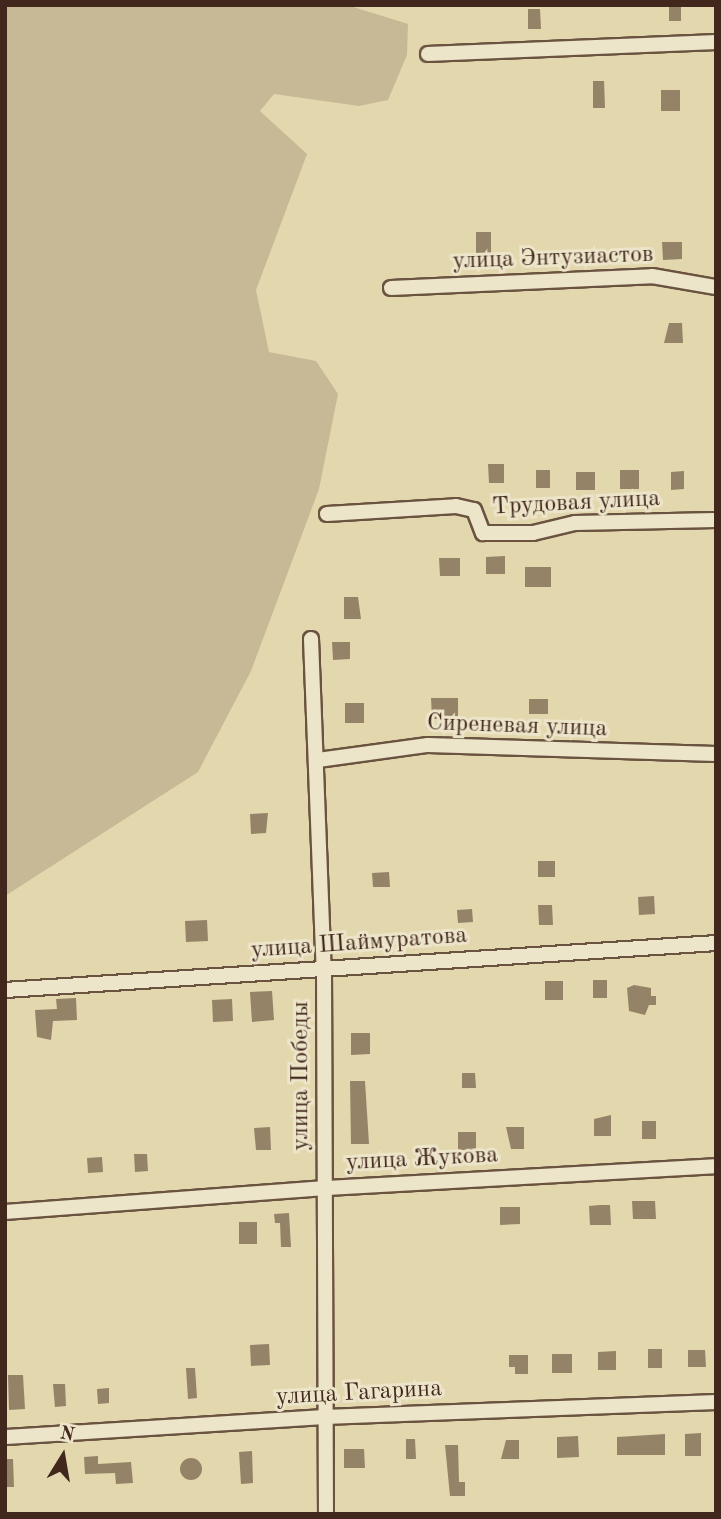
<!DOCTYPE html>
<html>
<head>
<meta charset="utf-8">
<style>
	body { margin:0 }
	#map { position:relative; width:721px; height:1519px; overflow:hidden; background:#e3d7ae; font-family:"Old Standard TT",serif }
	div>[style] { position:absolute }
	.green>* { inset:0; background:#c7b995 }
	.building>* { inset:0; background:#958368 }
	.round { border-radius:50% }
	.roads { filter:drop-shadow(2px 0 #6a5340) drop-shadow(-2px 0 #6a5340) drop-shadow(0 2px #6a5340) drop-shadow(0 -2px #6a5340) }
	.minor>* { height:14px; margin:-7px; padding:0 7px; transform-origin:7px; border-radius:7px; background:#ede5ca }
	span { translate:-50% -50%; white-space:nowrap; text-align:center; line-height:1.15; -webkit-text-stroke:6px #ede5ca; paint-order:stroke }
	.street-label { font-size:24px; color:#41271c }
	.frame { position:absolute; inset:0; border:7px solid #41271c; pointer-events:none }
	.north { position:absolute; left:28px; top:1421px; width:70px; height:70px; -webkit-text-stroke:5px #ede5ca; paint-order:stroke; rotate:11deg; font-size:19px; font-weight:700; line-height:28px; text-align:center; color:#41271c }
	.north::after { content:''; display:block; margin:auto; width:24px; height:32px; background:#41271c; clip-path:polygon(50% 0,100% 100%,50% 72%,0 100%) }
</style>
</head>
<body>
<div id="map">
	<div class="green">
		<i style="clip-path:polygon(5px 5px,347px 5px,408px 24px,407px 55px,388px 100px,359px 106px,274px 94px,260px 111px,307px 154px,256px 290px,269px 352px,316px 361px,338px 394px,319px 489px,251px 671px,198px 772px,5px 896px)"></i>
	</div>
	<div class="building">
		<i style="clip-path:polygon(669px 6px,681px 6px,681px 21px,669px 21px)"></i>
		<i style="clip-path:polygon(528px 9px,540px 9px,541px 29px,528px 29px)"></i>
		<i style="clip-path:polygon(593px 81px,604px 81px,605px 108px,593px 108px)"></i>
		<i style="clip-path:polygon(661px 90px,680px 90px,680px 111px,661px 111px)"></i>
		<i style="clip-path:polygon(476px 232px,491px 232px,491px 253px,476px 253px)"></i>
		<i style="clip-path:polygon(662px 242px,682px 242px,682px 259px,663px 260px)"></i>
		<i style="clip-path:polygon(669px 323px,682px 323px,683px 343px,664px 343px)"></i>
		<i style="clip-path:polygon(488px 464px,504px 464px,504px 483px,489px 483px)"></i>
		<i style="clip-path:polygon(536px 470px,550px 470px,550px 488px,536px 488px)"></i>
		<i style="clip-path:polygon(620px 470px,639px 470px,639px 489px,620px 489px)"></i>
		<i style="clip-path:polygon(684px 471px,684px 489px,671px 490px,671px 472px)"></i>
		<i style="clip-path:polygon(576px 472px,595px 472px,595px 490px,576px 490px)"></i>
		<i style="clip-path:polygon(505px 556px,505px 574px,486px 574px,486px 557px)"></i>
		<i style="clip-path:polygon(439px 558px,460px 558px,460px 576px,440px 576px)"></i>
		<i style="clip-path:polygon(525px 567px,551px 567px,551px 587px,525px 587px)"></i>
		<i style="clip-path:polygon(344px 597px,358px 597px,361px 619px,344px 619px)"></i>
		<i style="clip-path:polygon(332px 642px,350px 642px,350px 659px,333px 660px)"></i>
		<i style="clip-path:polygon(431px 698px,458px 698px,458px 719px,432px 719px)"></i>
		<i style="clip-path:polygon(529px 699px,548px 699px,548px 714px,529px 714px)"></i>
		<i style="clip-path:polygon(345px 703px,364px 703px,364px 723px,345px 723px)"></i>
		<i style="clip-path:polygon(268px 813px,266px 833px,251px 834px,250px 814px)"></i>
		<i style="clip-path:polygon(538px 861px,555px 861px,555px 877px,538px 877px)"></i>
		<i style="clip-path:polygon(389px 872px,390px 887px,373px 887px,372px 873px)"></i>
		<i style="clip-path:polygon(654px 896px,655px 914px,639px 915px,638px 897px)"></i>
		<i style="clip-path:polygon(538px 905px,552px 905px,553px 925px,539px 925px)"></i>
		<i style="clip-path:polygon(472px 909px,473px 922px,458px 923px,457px 910px)"></i>
		<i style="clip-path:polygon(207px 920px,208px 941px,186px 942px,185px 921px)"></i>
		<i style="clip-path:polygon(593px 980px,607px 980px,607px 998px,593px 998px)"></i>
		<i style="clip-path:polygon(545px 981px,563px 981px,563px 1000px,545px 1000px)"></i>
		<i style="clip-path:polygon(634px 985px,651px 988px,651px 996px,656px 996px,656px 1005px,649px 1005px,645px 1015px,629px 1011px,627px 988px)"></i>
		<i style="clip-path:polygon(272px 991px,274px 1020px,252px 1022px,250px 992px)"></i>
		<i style="clip-path:polygon(76px 998px,77px 1020px,53px 1021px,51px 1040px,37px 1037px,35px 1010px,57px 1009px,56px 999px)"></i>
		<i style="clip-path:polygon(232px 999px,233px 1021px,213px 1022px,212px 1000px)"></i>
		<i style="clip-path:polygon(351px 1033px,370px 1033px,370px 1054px,351px 1055px)"></i>
		<i style="clip-path:polygon(462px 1073px,475px 1073px,476px 1088px,462px 1088px)"></i>
		<i style="clip-path:polygon(350px 1081px,365px 1081px,369px 1144px,351px 1144px)"></i>
		<i style="clip-path:polygon(611px 1115px,611px 1136px,594px 1136px,594px 1119px)"></i>
		<i style="clip-path:polygon(642px 1121px,656px 1121px,656px 1139px,642px 1139px)"></i>
		<i style="clip-path:polygon(270px 1127px,271px 1150px,256px 1150px,254px 1128px)"></i>
		<i style="clip-path:polygon(506px 1127px,524px 1127px,524px 1149px,511px 1149px)"></i>
		<i style="clip-path:polygon(458px 1132px,476px 1132px,476px 1150px,458px 1150px)"></i>
		<i style="clip-path:polygon(134px 1154px,147px 1154px,148px 1171px,135px 1172px)"></i>
		<i style="clip-path:polygon(102px 1157px,103px 1172px,88px 1173px,87px 1158px)"></i>
		<i style="clip-path:polygon(632px 1201px,655px 1201px,656px 1219px,633px 1219px)"></i>
		<i style="clip-path:polygon(600px 1205px,610px 1205px,611px 1225px,590px 1225px,589px 1206px)"></i>
		<i style="clip-path:polygon(500px 1207px,520px 1207px,520px 1224px,500px 1225px)"></i>
		<i style="clip-path:polygon(289px 1213px,291px 1247px,281px 1247px,280px 1223px,275px 1223px,274px 1214px)"></i>
		<i style="clip-path:polygon(239px 1222px,257px 1222px,257px 1244px,239px 1244px)"></i>
		<i style="clip-path:polygon(269px 1344px,270px 1365px,251px 1366px,250px 1345px)"></i>
		<i style="clip-path:polygon(648px 1349px,662px 1349px,662px 1368px,648px 1368px)"></i>
		<i style="clip-path:polygon(688px 1350px,705px 1350px,706px 1367px,688px 1367px)"></i>
		<i style="clip-path:polygon(616px 1351px,616px 1370px,598px 1370px,598px 1352px)"></i>
		<i style="clip-path:polygon(552px 1354px,572px 1354px,572px 1373px,552px 1373px)"></i>
		<i style="clip-path:polygon(509px 1355px,528px 1355px,528px 1374px,515px 1374px,515px 1367px,509px 1367px)"></i>
		<i style="clip-path:polygon(186px 1368px,195px 1368px,197px 1398px,188px 1399px)"></i>
		<i style="clip-path:polygon(8px 1375px,23px 1375px,25px 1409px,9px 1410px)"></i>
		<i style="clip-path:polygon(53px 1384px,65px 1384px,66px 1406px,55px 1407px)"></i>
		<i style="clip-path:polygon(109px 1388px,109px 1403px,98px 1404px,97px 1389px)"></i>
		<i style="clip-path:polygon(701px 1433px,701px 1456px,685px 1456px,685px 1434px)"></i>
		<i style="clip-path:polygon(665px 1434px,665px 1455px,617px 1455px,617px 1437px)"></i>
		<i style="clip-path:polygon(578px 1436px,579px 1457px,557px 1458px,557px 1437px)"></i>
		<i style="clip-path:polygon(406px 1439px,415px 1439px,416px 1459px,406px 1459px)"></i>
		<i style="clip-path:polygon(506px 1440px,519px 1440px,519px 1459px,501px 1459px)"></i>
		<i style="clip-path:polygon(445px 1445px,458px 1445px,459px 1482px,465px 1482px,465px 1496px,450px 1496px)"></i>
		<i style="clip-path:polygon(344px 1449px,364px 1449px,365px 1468px,344px 1468px)"></i>
		<i style="clip-path:polygon(252px 1451px,253px 1483px,241px 1484px,239px 1452px)"></i>
		<i style="clip-path:polygon(98px 1456px,98px 1464px,131px 1462px,133px 1483px,116px 1484px,115px 1473px,85px 1474px,84px 1457px)"></i>
		<i class="round" style="left:180px;top:1458px;width:22px;height:22px"></i>
		<i style="clip-path:polygon(5px 1459px,13px 1459px,14px 1487px,5px 1487px)"></i>
	</div>
	<div class="roads">
		<div class="minor">
			<i style="left:428px;top:54px;width:288px;rotate:-2.4deg"></i>
			<i style="left:391px;top:288px;width:261px;rotate:-2.6deg"></i>
			<i style="left:652px;top:276px;width:65px;rotate:9.8deg"></i>
			<i style="left:327px;top:514px;width:129px;rotate:-3.5deg"></i>
			<i style="left:456px;top:506px;width:18px;rotate:13deg"></i>
			<i style="left:474px;top:510px;width:25px;rotate:69deg"></i>
			<i style="left:483px;top:533px;width:50px"></i>
			<i style="left:533px;top:533px;width:43px;rotate:-13.4deg"></i>
			<i style="left:575px;top:523px;width:141px;rotate:-1.2deg"></i>
			<i style="left:311px;top:639px;width:331px;rotate:87.8deg"></i>
			<i style="left:324px;top:970px;width:544px;rotate:89.79deg"></i>
			<i style="left:318px;top:760px;width:111px;rotate:-7.8deg"></i>
			<i style="left:428px;top:745px;width:288px;rotate:1.8deg"></i>
			<i style="left:5px;top:990px;width:713px;rotate:-3.78deg"></i>
			<i style="left:5px;top:1212px;width:321px;rotate:-4.3deg"></i>
			<i style="left:325px;top:1188px;width:392px;rotate:-3.2deg"></i>
			<i style="left:5px;top:1437px;width:321px;rotate:-3.6deg"></i>
			<i style="left:325px;top:1417px;width:391px;rotate:-2.2deg"></i>
		</div>
	</div>
	<div class="street-label">
		<span style="left:553px;top:259px;rotate:-2deg">улица Энтузиастов</span>
		<span style="left:576px;top:504px;rotate:-3deg">Трудовая улица</span>
		<span style="left:517px;top:727px;rotate:2deg">Сиреневая улица</span>
		<span style="left:359px;top:944px;rotate:-4deg">улица Шаймуратова</span>
		<span style="left:302px;top:1076px;rotate:-90deg">улица Победы</span>
		<span style="left:422px;top:1160px;rotate:-3deg">улица Жукова</span>
		<span style="left:359px;top:1394px;rotate:-3deg">улица Гагарина</span>
	</div>
	<div class="frame"></div>
	<div class="north">N</div>
</div>
</body>
</html>
